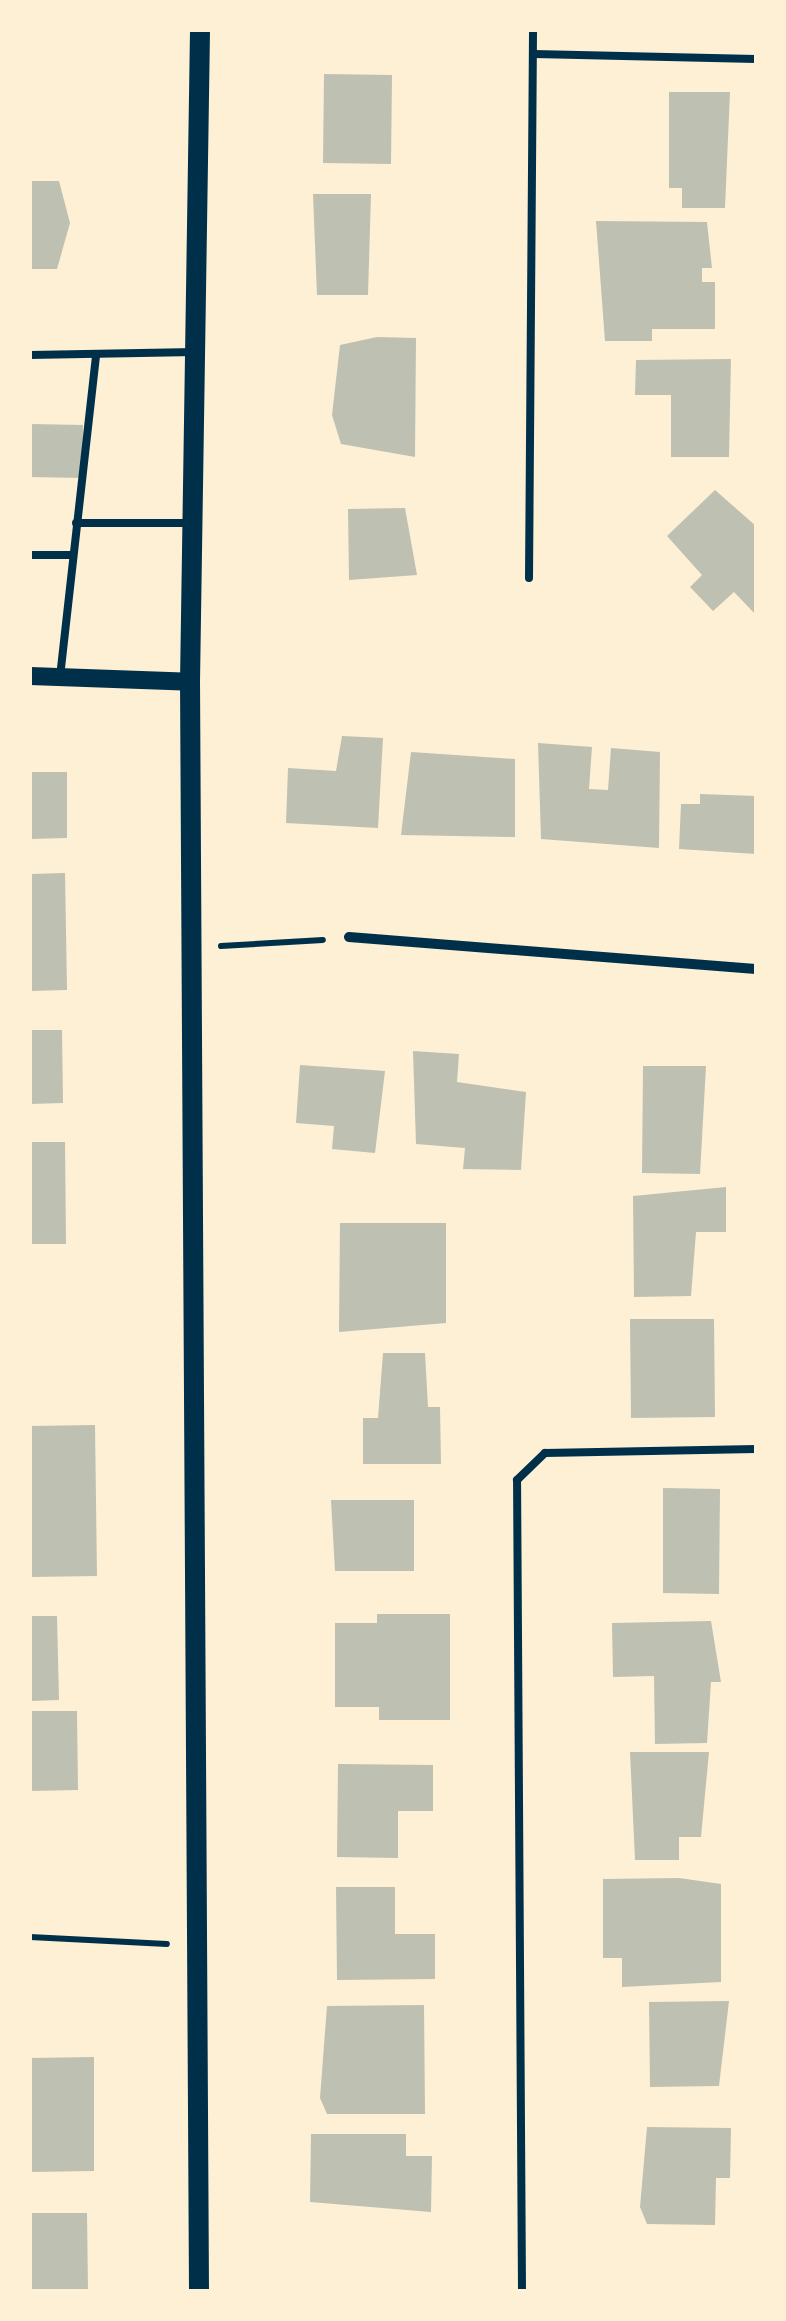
<!DOCTYPE html>
<html>
<head>
<meta charset="utf-8">
<style>
	body { margin:0 }
	#map { position:relative; width:786px; height:2321px; overflow:hidden; background:#fdf0d5; font-family:"Archivo Narrow",sans-serif }
	div>[style] { position:absolute }
	.building>* { inset:0; background:#bec0b2 }
	.path>* { height:6px; margin:-3px; padding:0 3px; transform-origin:3px; border-radius:3px; background:#003049 }
	.service>* { height:8px; margin:-4px; padding:0 4px; transform-origin:4px; border-radius:4px; background:#003049 }
	.minor>* { height:10px; margin:-5px; padding:0 5px; transform-origin:5px; border-radius:5px; background:#003049 }
	.tertiary>* { height:18px; margin:-9px; padding:0 9px; transform-origin:9px; border-radius:9px; background:#003049 }
	.secondary>* { height:20px; margin:-10px; padding:0 10px; transform-origin:10px; border-radius:10px; background:#003049 }
	span { translate:-50% -50%; white-space:nowrap; text-align:center; line-height:1.15; -webkit-text-stroke:10px #fdf0d5; paint-order:stroke }
	.frame { position:absolute; inset:0; border:32px solid #fdf0d5; pointer-events:none }
</style>
</head>
<body>
<div id="map">
	<div class="building">
		<i style="clip-path:polygon(324px 74px,392px 75px,391px 164px,323px 163px)"></i>
		<i style="clip-path:polygon(669px 92px,730px 92px,725px 208px,682px 208px,682px 188px,669px 188px)"></i>
		<i style="clip-path:polygon(30px 181px,59px 181px,70px 223px,57px 269px,30px 269px)"></i>
		<i style="clip-path:polygon(313px 194px,371px 194px,368px 295px,317px 295px)"></i>
		<i style="clip-path:polygon(596px 221px,707px 222px,712px 268px,702px 268px,702px 282px,715px 282px,715px 329px,652px 329px,652px 341px,605px 341px)"></i>
		<i style="clip-path:polygon(377px 337px,416px 338px,415px 457px,341px 444px,332px 415px,340px 345px)"></i>
		<i style="clip-path:polygon(731px 359px,729px 457px,671px 457px,671px 395px,635px 395px,636px 360px)"></i>
		<i style="clip-path:polygon(30px 424px,83px 425px,82px 478px,30px 477px)"></i>
		<i style="clip-path:polygon(715px 490px,756px 526px,756px 615px,734px 592px,713px 611px,690px 587px,702px 575px,667px 536px)"></i>
		<i style="clip-path:polygon(405px 508px,417px 575px,349px 580px,348px 509px)"></i>
		<i style="clip-path:polygon(342px 736px,383px 738px,378px 828px,286px 823px,288px 768px,336px 771px)"></i>
		<i style="clip-path:polygon(538px 743px,592px 747px,589px 789px,608px 790px,611px 748px,660px 752px,659px 848px,541px 839px)"></i>
		<i style="clip-path:polygon(411px 752px,515px 759px,515px 837px,401px 835px)"></i>
		<i style="clip-path:polygon(30px 772px,67px 772px,67px 838px,30px 839px)"></i>
		<i style="clip-path:polygon(700px 794px,756px 796px,756px 854px,679px 849px,681px 804px,700px 804px)"></i>
		<i style="clip-path:polygon(65px 873px,67px 990px,30px 991px,30px 874px)"></i>
		<i style="clip-path:polygon(30px 1030px,62px 1030px,63px 1103px,30px 1104px)"></i>
		<i style="clip-path:polygon(413px 1051px,459px 1054px,457px 1082px,526px 1092px,521px 1170px,463px 1169px,465px 1148px,416px 1144px)"></i>
		<i style="clip-path:polygon(300px 1065px,385px 1071px,375px 1153px,332px 1149px,334px 1126px,296px 1123px)"></i>
		<i style="clip-path:polygon(643px 1066px,706px 1066px,700px 1174px,642px 1173px)"></i>
		<i style="clip-path:polygon(30px 1142px,65px 1142px,66px 1244px,30px 1244px)"></i>
		<i style="clip-path:polygon(726px 1187px,726px 1232px,696px 1232px,691px 1296px,634px 1297px,633px 1196px)"></i>
		<i style="clip-path:polygon(340px 1223px,446px 1223px,446px 1323px,339px 1332px)"></i>
		<i style="clip-path:polygon(630px 1319px,714px 1319px,715px 1417px,631px 1418px)"></i>
		<i style="clip-path:polygon(383px 1353px,425px 1353px,428px 1407px,440px 1407px,441px 1464px,363px 1464px,363px 1418px,378px 1418px)"></i>
		<i style="clip-path:polygon(95px 1425px,97px 1576px,30px 1577px,30px 1426px)"></i>
		<i style="clip-path:polygon(663px 1488px,720px 1489px,719px 1594px,663px 1593px)"></i>
		<i style="clip-path:polygon(331px 1500px,414px 1500px,414px 1571px,335px 1571px)"></i>
		<i style="clip-path:polygon(377px 1614px,450px 1614px,450px 1720px,379px 1720px,379px 1707px,335px 1707px,335px 1623px,377px 1623px)"></i>
		<i style="clip-path:polygon(30px 1616px,57px 1616px,59px 1700px,30px 1701px)"></i>
		<i style="clip-path:polygon(711px 1621px,721px 1682px,711px 1682px,707px 1743px,655px 1744px,654px 1676px,613px 1677px,612px 1623px)"></i>
		<i style="clip-path:polygon(30px 1711px,77px 1711px,78px 1790px,30px 1791px)"></i>
		<i style="clip-path:polygon(630px 1752px,709px 1752px,701px 1837px,679px 1837px,679px 1860px,635px 1860px)"></i>
		<i style="clip-path:polygon(338px 1764px,433px 1765px,433px 1811px,398px 1811px,398px 1858px,337px 1857px)"></i>
		<i style="clip-path:polygon(679px 1878px,721px 1884px,721px 1982px,622px 1987px,622px 1958px,603px 1958px,603px 1879px)"></i>
		<i style="clip-path:polygon(336px 1887px,395px 1887px,395px 1934px,435px 1934px,435px 1979px,337px 1980px)"></i>
		<i style="clip-path:polygon(729px 2001px,719px 2086px,650px 2087px,649px 2002px)"></i>
		<i style="clip-path:polygon(424px 2005px,425px 2114px,327px 2114px,320px 2098px,327px 2006px)"></i>
		<i style="clip-path:polygon(94px 2057px,94px 2171px,30px 2172px,30px 2058px)"></i>
		<i style="clip-path:polygon(647px 2127px,731px 2128px,730px 2178px,716px 2178px,715px 2225px,647px 2224px,640px 2207px)"></i>
		<i style="clip-path:polygon(311px 2134px,406px 2134px,406px 2156px,432px 2156px,431px 2212px,310px 2202px)"></i>
		<i style="clip-path:polygon(30px 2213px,87px 2213px,88px 2291px,30px 2291px)"></i>
	</div>
	<div class="path">
		<i style="left:221px;top:946px;width:102px;rotate:-3.4deg"></i>
		<i style="left:30px;top:1937px;width:137px;rotate:2.9deg"></i>
	</div>
	<div class="service">
		<i style="left:534px;top:54px;width:222px;rotate:1.3deg"></i>
		<i style="left:30px;top:355px;width:165px;rotate:-1deg"></i>
		<i style="left:76px;top:523px;width:116px"></i>
		<i style="left:30px;top:555px;width:43px"></i>
		<i style="left:529px;top:578px;width:548px;rotate:-89.58deg"></i>
		<i style="left:60px;top:677px;width:323px;rotate:-83.6deg"></i>
		<i style="left:522px;top:2291px;width:811px;rotate:-90.35deg"></i>
		<i style="left:517px;top:1480px;width:39px;rotate:-44deg"></i>
		<i style="left:545px;top:1453px;width:211px;rotate:-1.1deg"></i>
	</div>
	<div class="minor">
		<i style="left:349px;top:937px;width:408px;rotate:4.5deg"></i>
	</div>
	<div class="tertiary">
		<i style="left:30px;top:676px;width:160px;rotate:2.1deg"></i>
	</div>
	<div class="secondary">
		<i style="left:199px;top:2291px;width:1609px;rotate:-90.32deg"></i>
		<i style="left:190px;top:682px;width:652px;rotate:-89.12deg"></i>
	</div>
	<div class="frame"></div>
</div>
</body>
</html>
